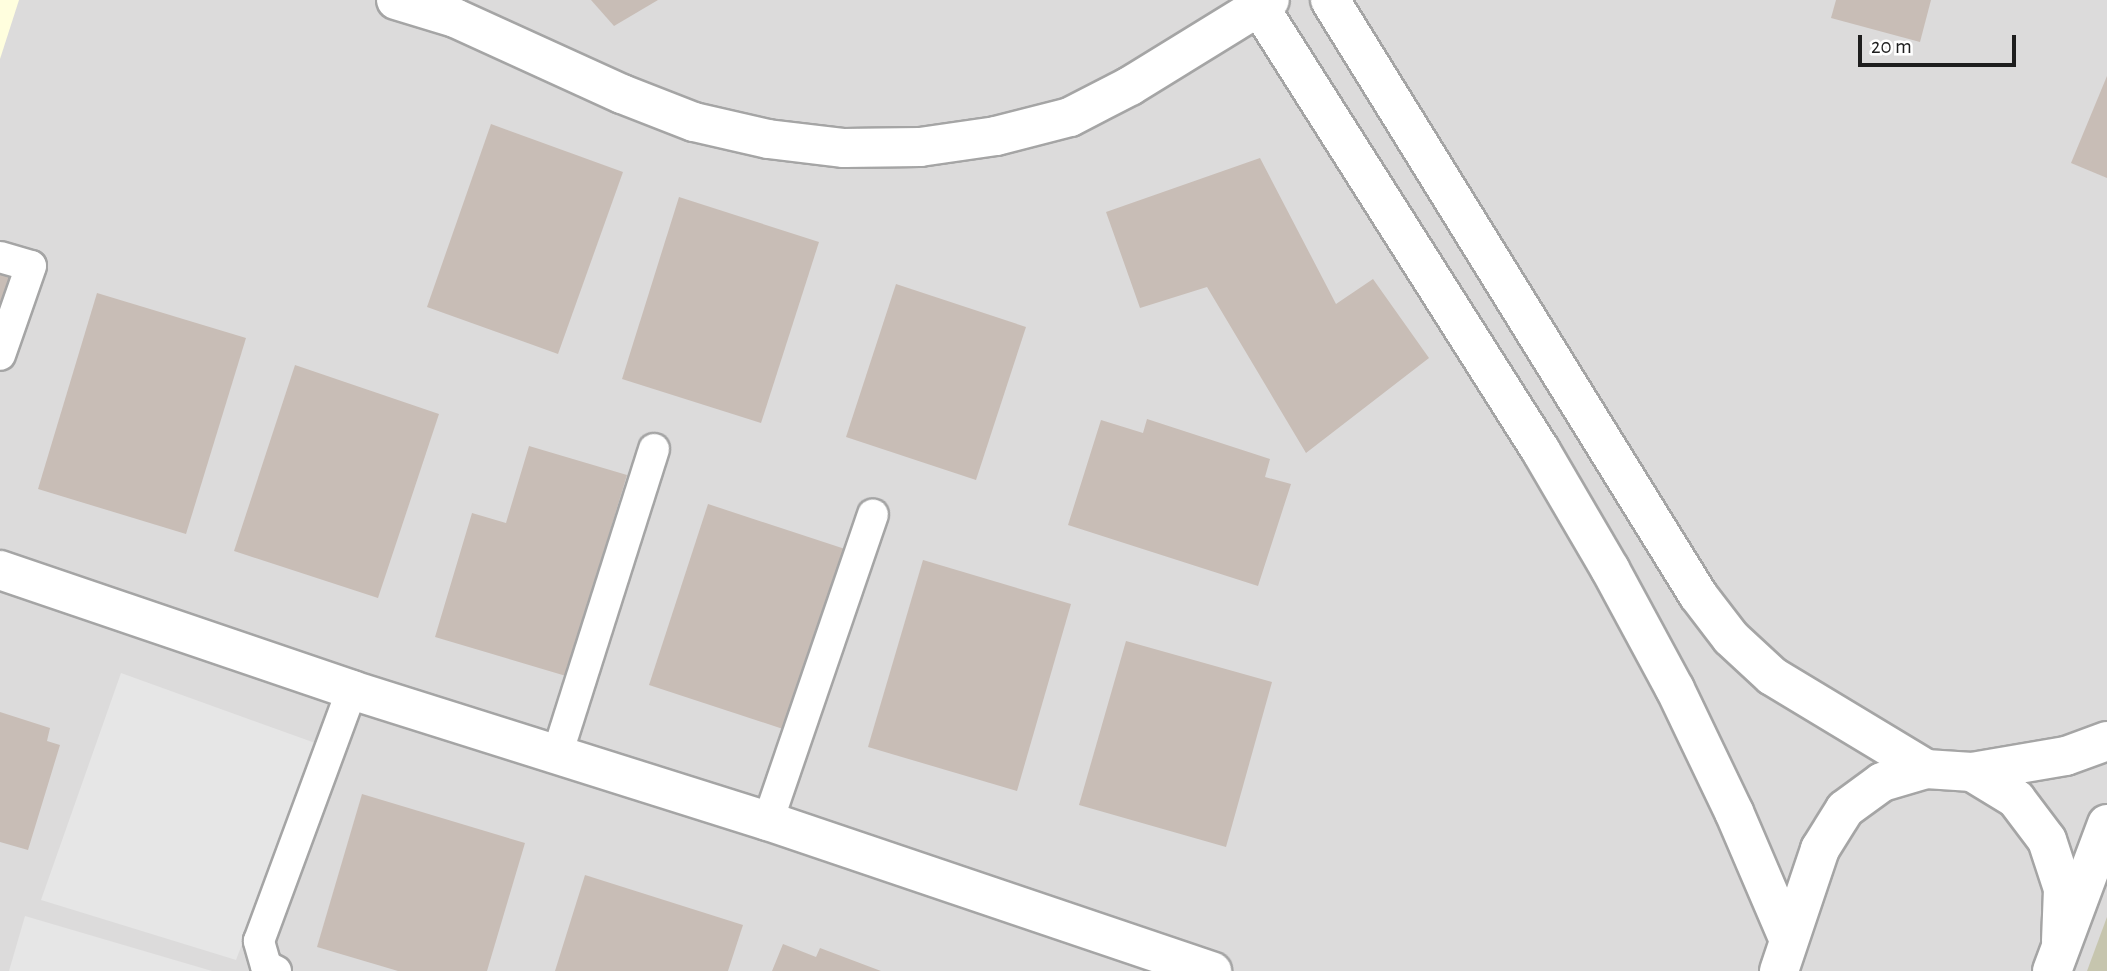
<!DOCTYPE html>
<html>
<head>
<meta charset="utf-8">
<style>
	body { margin:0 }
	#map { position:relative; width:2107px; height:971px; overflow:hidden; background:#f0ece3; font-family:"Alegreya Sans",sans-serif }
	div>[style] { position:absolute }
	.residential>* { inset:0; background:#dcdbdb }
	.education>* { inset:0; background:#fffede }
	.construction>* { inset:0; background:#c6c5ae }
	.parking>* { inset:0; background:#e6e6e6 }
	.building>* { inset:0; background:#c8bdb6 }
	.roads { filter:drop-shadow(2px 0 #a5a5a5) drop-shadow(-2px 0 #a5a5a5) drop-shadow(0 2px #a5a5a5) drop-shadow(0 -2px #a5a5a5) }
	.service>* { height:30px; margin:-15px; padding:0 15px; transform-origin:15px; border-radius:15px; background:#fff }
	.minor>* { height:38px; margin:-19px; padding:0 19px; transform-origin:19px; border-radius:19px; background:#fff }
	.tertiary>* { height:38px; margin:-19px; padding:0 19px; transform-origin:19px; border-radius:19px; background:#fff }
	span { translate:-50% -50%; white-space:nowrap; text-align:center; line-height:1.15; -webkit-text-stroke:5px #fff; paint-order:stroke }
	.scale { position:absolute; left:1858px; top:35px; width:158px; height:32px; box-sizing:border-box; border:4px solid #1e1e1e; border-top:0; padding-left:9px; font-size:21px; line-height:24px; white-space:nowrap; color:#1e1e1e; -webkit-text-stroke:5px #fff; paint-order:stroke }
</style>
</head>
<body>
<div id="map">
	<div class="residential">
		<i style="clip-path:polygon(0 0,2107px 0,2107px 971px,0 971px)"></i>
	</div>
	<div class="education">
		<i style="clip-path:polygon(0 0,19px 0,0 59px)"></i>
	</div>
	<div class="construction">
		<i style="clip-path:polygon(2107px 917px,2107px 971px,2087px 971px)"></i>
	</div>
	<div class="parking">
		<i style="clip-path:polygon(121px 673px,318px 744px,236px 960px,41px 900px)"></i>
		<i style="clip-path:polygon(25px 916px,212px 971px,9px 971px)"></i>
	</div>
	<div class="building">
		<i style="clip-path:polygon(591px 0,658px 0,614px 26px)"></i>
		<i style="clip-path:polygon(1836px 0,1931px 0,1920px 42px,1831px 18px)"></i>
		<i style="clip-path:polygon(2107px 76px,2107px 178px,2071px 163px)"></i>
		<i style="clip-path:polygon(491px 124px,623px 172px,558px 354px,427px 307px)"></i>
		<i style="clip-path:polygon(1260px 158px,1336px 304px,1373px 279px,1429px 358px,1306px 453px,1207px 287px,1140px 308px,1106px 212px)"></i>
		<i style="clip-path:polygon(679px 197px,819px 242px,761px 423px,622px 379px)"></i>
		<i style="clip-path:polygon(0 271px,12px 274px,1px 311px,0 311px)"></i>
		<i style="clip-path:polygon(896px 284px,1026px 327px,976px 480px,846px 437px)"></i>
		<i style="clip-path:polygon(97px 293px,246px 338px,186px 534px,38px 489px)"></i>
		<i style="clip-path:polygon(295px 365px,439px 414px,378px 598px,234px 551px)"></i>
		<i style="clip-path:polygon(1147px 419px,1270px 459px,1265px 477px,1291px 484px,1258px 586px,1068px 525px,1101px 420px,1143px 433px)"></i>
		<i style="clip-path:polygon(529px 446px,627px 475px,566px 676px,435px 637px,472px 513px,506px 523px)"></i>
		<i style="clip-path:polygon(708px 504px,845px 549px,786px 730px,649px 685px)"></i>
		<i style="clip-path:polygon(923px 560px,1071px 604px,1017px 791px,868px 747px)"></i>
		<i style="clip-path:polygon(1126px 641px,1272px 682px,1226px 847px,1079px 805px)"></i>
		<i style="clip-path:polygon(0 712px,50px 728px,47px 741px,60px 745px,28px 850px,0 842px)"></i>
		<i style="clip-path:polygon(362px 794px,525px 843px,487px 971px,398px 971px,317px 947px)"></i>
		<i style="clip-path:polygon(585px 875px,743px 925px,728px 971px,555px 971px)"></i>
		<i style="clip-path:polygon(783px 944px,816px 957px,820px 948px,881px 971px,772px 971px)"></i>
	</div>
	<div class="roads">
		<div class="service">
			<i style="left:0;top:257px;width:32px;rotate:16deg"></i>
			<i style="left:31px;top:266px;width:94px;rotate:109.2deg"></i>
			<i style="left:557px;top:755px;width:321px;rotate:-72.4deg"></i>
			<i style="left:768px;top:821px;width:324px;rotate:-71.1deg"></i>
			<i style="left:276px;top:971px;width:11px;rotate:-153deg"></i>
			<i style="left:266px;top:966px;width:26px;rotate:-106deg"></i>
			<i style="left:259px;top:941px;width:268px;rotate:-69.7deg"></i>
		</div>
		<div class="minor">
			<i style="left:396px;top:0;width:62px;rotate:17deg"></i>
			<i style="left:455px;top:18px;width:183px;rotate:24.5deg"></i>
			<i style="left:622px;top:94px;width:77px;rotate:21.3deg"></i>
			<i style="left:694px;top:122px;width:76px;rotate:12.9deg"></i>
			<i style="left:768px;top:139px;width:77px;rotate:6.8deg"></i>
			<i style="left:844px;top:148px;width:76px;rotate:-0.8deg"></i>
			<i style="left:920px;top:147px;width:77px;rotate:-8.2deg"></i>
			<i style="left:996px;top:136px;width:76px;rotate:-14.4deg"></i>
			<i style="left:1070px;top:117px;width:68px;rotate:-27.3deg"></i>
			<i style="left:1130px;top:86px;width:164px;rotate:-31.6deg"></i>
			<i style="left:1255px;top:0;width:534px;rotate:57.62deg"></i>
			<i style="left:1541px;top:451px;width:137px;rotate:59.7deg"></i>
			<i style="left:1610px;top:569px;width:136px;rotate:61.6deg"></i>
			<i style="left:1675px;top:689px;width:136px;rotate:64.4deg"></i>
			<i style="left:1734px;top:812px;width:137px;rotate:66.8deg"></i>
			<i style="left:1330px;top:0;width:700px;rotate:58.26deg"></i>
			<i style="left:1698px;top:595px;width:54px;rotate:52.5deg"></i>
			<i style="left:1731px;top:638px;width:56px;rotate:42.8deg"></i>
			<i style="left:1772px;top:676px;width:180px;rotate:31.1deg"></i>
			<i style="left:1972px;top:772px;width:95px;rotate:-9.7deg"></i>
			<i style="left:2066px;top:756px;width:44px;rotate:-20.1deg"></i>
			<i style="left:1779px;top:971px;width:129px;rotate:-71.4deg"></i>
			<i style="left:1820px;top:849px;width:47px;rotate:-58deg"></i>
			<i style="left:1845px;top:809px;width:46px;rotate:-36.1deg"></i>
			<i style="left:1882px;top:782px;width:46px;rotate:-16.5deg"></i>
			<i style="left:1926px;top:769px;width:46px;rotate:3.7deg"></i>
			<i style="left:1972px;top:772px;width:52px;rotate:31.5deg"></i>
			<i style="left:2016px;top:799px;width:51px;rotate:52.9deg"></i>
			<i style="left:2047px;top:840px;width:52px;rotate:71.9deg"></i>
			<i style="left:2063px;top:889px;width:52px;rotate:92.2deg"></i>
			<i style="left:2052px;top:971px;width:157px;rotate:-69.5deg"></i>
		</div>
		<div class="tertiary">
			<i style="left:0;top:570px;width:372px;rotate:18.8deg"></i>
			<i style="left:352px;top:690px;width:436px;rotate:17.5deg"></i>
			<i style="left:768px;top:821px;width:469px;rotate:18.7deg"></i>
		</div>
	</div>
	<div class="scale">20 m</div>
</div>
</body>
</html>
